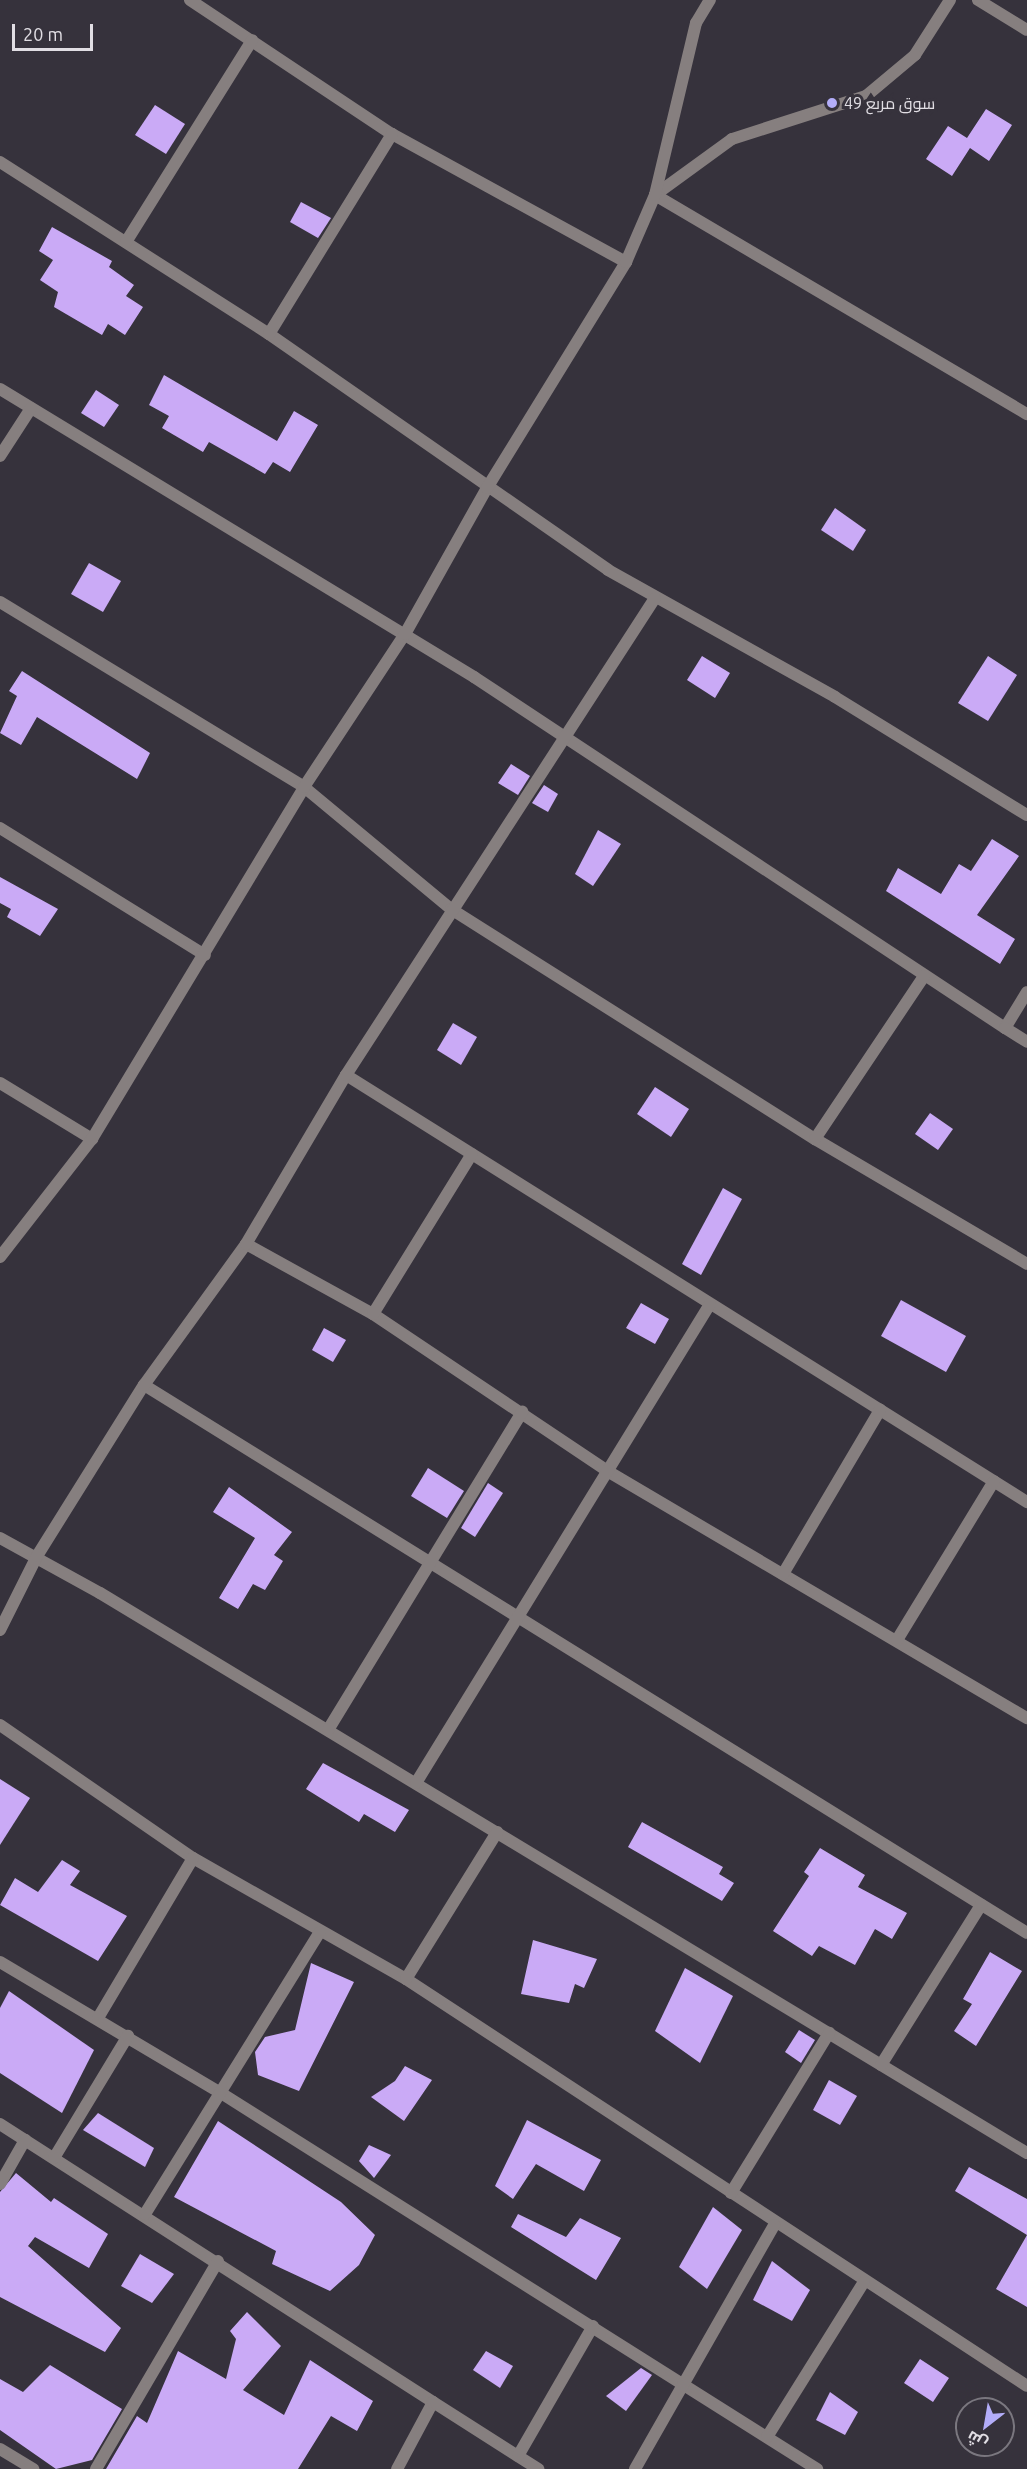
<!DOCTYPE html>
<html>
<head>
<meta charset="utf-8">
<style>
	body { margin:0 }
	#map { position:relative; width:1027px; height:2469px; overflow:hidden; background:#36323c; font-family:Ubuntu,Cairo,sans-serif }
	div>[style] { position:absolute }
	.building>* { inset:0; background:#caaaf6 }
	.minor>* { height:12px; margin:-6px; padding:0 6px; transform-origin:6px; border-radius:6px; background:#867f7f }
	.dots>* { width:16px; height:16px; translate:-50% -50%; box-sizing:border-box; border:3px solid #36323c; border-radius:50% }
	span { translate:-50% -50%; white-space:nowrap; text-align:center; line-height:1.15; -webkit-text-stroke:6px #36323c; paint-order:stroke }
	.poi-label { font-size:16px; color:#e1dee4 }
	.left { translate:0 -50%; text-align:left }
	.north { position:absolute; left:955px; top:2397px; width:60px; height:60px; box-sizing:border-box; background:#36323c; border:2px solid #7a777f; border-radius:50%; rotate:211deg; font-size:16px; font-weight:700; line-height:24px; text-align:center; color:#e1dee4 }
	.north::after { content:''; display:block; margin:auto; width:21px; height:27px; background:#b3adf9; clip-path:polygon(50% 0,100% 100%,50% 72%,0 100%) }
	.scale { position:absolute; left:12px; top:24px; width:81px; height:27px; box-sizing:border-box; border:3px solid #e1dee4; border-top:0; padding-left:8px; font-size:18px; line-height:21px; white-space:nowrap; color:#e1dee4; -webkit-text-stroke:4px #36323c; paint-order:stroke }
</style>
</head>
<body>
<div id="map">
	<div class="building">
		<i style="clip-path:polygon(155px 105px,185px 124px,166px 154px,135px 135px)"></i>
		<i style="clip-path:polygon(986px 109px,1012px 125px,989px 161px,970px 148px,952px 176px,926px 159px,948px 126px,967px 138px)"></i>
		<i style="clip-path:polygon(301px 202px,331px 218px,318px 238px,290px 222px)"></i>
		<i style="clip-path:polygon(52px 227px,112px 261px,109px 267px,134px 285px,126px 296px,143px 307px,125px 335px,108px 324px,102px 335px,54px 307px,58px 292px,40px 280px,53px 260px,39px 251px)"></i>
		<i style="clip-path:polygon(164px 375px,277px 441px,294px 411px,318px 425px,290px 472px,273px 462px,265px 474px,209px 442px,203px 452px,162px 428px,169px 416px,149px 405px)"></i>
		<i style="clip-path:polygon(96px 390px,119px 405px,104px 427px,81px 413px)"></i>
		<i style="clip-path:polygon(835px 508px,866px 530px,853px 551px,821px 530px)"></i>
		<i style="clip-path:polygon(89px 563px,121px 581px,103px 612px,71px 594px)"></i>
		<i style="clip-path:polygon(702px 656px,730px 673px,715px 698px,687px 680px)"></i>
		<i style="clip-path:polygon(988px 656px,1017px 675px,988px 721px,958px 703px)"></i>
		<i style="clip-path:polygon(22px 671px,150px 753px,137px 779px,37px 717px,21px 745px,0 733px,17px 696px,9px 691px)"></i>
		<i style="clip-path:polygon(511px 764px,530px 776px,518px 795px,498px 783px)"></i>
		<i style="clip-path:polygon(544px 785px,558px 794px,548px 812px,532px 803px)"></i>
		<i style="clip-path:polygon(598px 830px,621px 844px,593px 886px,575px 874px)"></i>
		<i style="clip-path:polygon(992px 839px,1019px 856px,977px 915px,1015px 939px,1000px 964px,886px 891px,898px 868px,941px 894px,959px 864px,971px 871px)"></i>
		<i style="clip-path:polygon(0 877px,58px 909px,40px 936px,7px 917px,11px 909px,0 903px)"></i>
		<i style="clip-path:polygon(453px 1023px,477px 1037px,461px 1065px,437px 1050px)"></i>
		<i style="clip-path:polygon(655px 1087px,689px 1109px,671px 1137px,637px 1114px)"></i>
		<i style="clip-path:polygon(930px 1113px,953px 1129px,938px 1150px,915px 1134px)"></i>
		<i style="clip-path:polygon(723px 1188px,742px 1199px,701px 1275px,682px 1264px)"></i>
		<i style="clip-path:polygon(901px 1300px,966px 1336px,946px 1372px,881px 1336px)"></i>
		<i style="clip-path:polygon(641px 1303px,669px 1319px,655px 1344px,626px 1328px)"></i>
		<i style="clip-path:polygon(324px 1328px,346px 1340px,333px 1362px,312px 1350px)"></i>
		<i style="clip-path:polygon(428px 1468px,464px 1491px,447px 1518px,411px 1496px)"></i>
		<i style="clip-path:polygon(488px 1483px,503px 1493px,475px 1537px,461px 1528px)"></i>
		<i style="clip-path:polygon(229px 1487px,292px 1532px,274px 1555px,283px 1561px,265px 1590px,253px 1584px,238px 1609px,219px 1598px,255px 1538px,213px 1512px)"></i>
		<i style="clip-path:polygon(323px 1763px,409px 1810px,395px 1832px,364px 1814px,359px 1822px,306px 1789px)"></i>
		<i style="clip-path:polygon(0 1779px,30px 1798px,0 1845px)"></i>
		<i style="clip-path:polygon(642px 1822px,723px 1867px,719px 1874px,734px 1883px,722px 1901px,628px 1847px)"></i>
		<i style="clip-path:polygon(820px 1848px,865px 1875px,858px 1887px,907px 1913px,892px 1939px,875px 1929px,855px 1965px,819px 1946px,812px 1956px,773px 1931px,809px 1876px,804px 1872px)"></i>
		<i style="clip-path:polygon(62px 1860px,80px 1871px,70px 1885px,127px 1916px,98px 1961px,0 1905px,15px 1878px,38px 1892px)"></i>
		<i style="clip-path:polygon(533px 1940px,597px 1959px,584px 1988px,575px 1984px,569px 2003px,521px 1994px)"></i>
		<i style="clip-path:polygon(990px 1952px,1022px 1971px,976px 2046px,954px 2031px,972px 2004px,963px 1999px)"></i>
		<i style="clip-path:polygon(311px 1963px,354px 1982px,299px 2091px,258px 2075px,255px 2052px,265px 2037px,295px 2030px)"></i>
		<i style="clip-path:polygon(685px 1968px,733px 1996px,700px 2063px,655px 2031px)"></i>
		<i style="clip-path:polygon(9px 1991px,94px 2050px,62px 2113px,0 2073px,0 2008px)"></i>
		<i style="clip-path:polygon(799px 2030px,815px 2040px,801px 2063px,785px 2052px)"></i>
		<i style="clip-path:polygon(405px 2066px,432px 2080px,404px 2121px,371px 2097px,395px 2081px)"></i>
		<i style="clip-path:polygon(829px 2080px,857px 2096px,840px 2125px,813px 2110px)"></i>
		<i style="clip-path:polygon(98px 2113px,154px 2148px,145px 2167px,83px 2130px)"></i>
		<i style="clip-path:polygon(527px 2120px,601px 2160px,584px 2191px,536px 2164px,513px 2199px,495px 2186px)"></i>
		<i style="clip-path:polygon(218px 2121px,341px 2202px,375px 2235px,359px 2265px,330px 2291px,272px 2264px,276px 2251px,174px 2197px)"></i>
		<i style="clip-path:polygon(369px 2145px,391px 2155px,374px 2178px,359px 2161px)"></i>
		<i style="clip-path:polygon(969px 2167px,1027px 2199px,1027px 2307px,996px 2289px,1027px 2235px,955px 2191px)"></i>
		<i style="clip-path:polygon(16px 2173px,51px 2202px,54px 2198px,108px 2234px,89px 2268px,35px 2237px,28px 2246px,121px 2328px,105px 2352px,0 2297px,0 2192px)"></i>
		<i style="clip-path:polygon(713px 2207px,742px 2230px,707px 2289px,679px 2267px)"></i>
		<i style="clip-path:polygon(518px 2214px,566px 2237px,580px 2218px,621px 2238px,596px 2280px,511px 2227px)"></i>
		<i style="clip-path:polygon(140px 2254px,174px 2274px,152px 2303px,121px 2286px)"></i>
		<i style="clip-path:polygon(772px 2261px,810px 2290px,792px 2321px,753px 2300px)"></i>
		<i style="clip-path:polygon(247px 2312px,281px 2346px,243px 2390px,284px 2415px,310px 2360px,373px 2401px,357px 2431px,331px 2416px,298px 2469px,106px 2469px,137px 2416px,147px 2423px,178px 2351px,226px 2379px,236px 2339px,230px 2331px)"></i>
		<i style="clip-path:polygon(486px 2351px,513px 2366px,500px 2388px,473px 2370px)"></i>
		<i style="clip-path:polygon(920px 2359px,949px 2378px,933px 2402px,904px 2383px)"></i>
		<i style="clip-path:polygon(50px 2365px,122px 2409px,92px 2460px,56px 2469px,0 2430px,0 2379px,23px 2392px)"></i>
		<i style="clip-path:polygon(641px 2368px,652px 2375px,626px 2411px,606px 2396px)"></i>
		<i style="clip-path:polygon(830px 2392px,858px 2412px,845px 2435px,816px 2420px)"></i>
	</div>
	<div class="minor">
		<i style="left:190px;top:0;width:242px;rotate:33.6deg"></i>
		<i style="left:392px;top:134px;width:267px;rotate:28.7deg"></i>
		<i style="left:950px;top:0;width:65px;rotate:122.5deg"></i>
		<i style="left:915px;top:55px;width:64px;rotate:140.1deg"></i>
		<i style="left:866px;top:96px;width:141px;rotate:162.2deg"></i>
		<i style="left:732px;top:139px;width:95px;rotate:144deg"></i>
		<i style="left:655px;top:195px;width:432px;rotate:30.5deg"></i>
		<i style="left:978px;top:0;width:57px;rotate:31.5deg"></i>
		<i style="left:0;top:162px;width:319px;rotate:32.6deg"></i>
		<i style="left:269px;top:334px;width:413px;rotate:34.8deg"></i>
		<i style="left:608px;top:570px;width:260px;rotate:29.2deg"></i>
		<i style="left:835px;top:697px;width:225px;rotate:31.6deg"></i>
		<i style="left:126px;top:242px;width:238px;rotate:-58deg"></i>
		<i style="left:269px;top:334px;width:235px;rotate:-58.4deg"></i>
		<i style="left:0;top:389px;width:555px;rotate:31.28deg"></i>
		<i style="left:474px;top:677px;width:637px;rotate:33.47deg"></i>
		<i style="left:1005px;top:1028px;width:42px;rotate:-58.6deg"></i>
		<i style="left:0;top:456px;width:57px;rotate:-57.1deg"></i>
		<i style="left:0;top:602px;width:356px;rotate:31.3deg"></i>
		<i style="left:304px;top:787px;width:191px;rotate:39.7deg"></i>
		<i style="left:451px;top:909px;width:431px;rotate:32.3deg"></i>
		<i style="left:815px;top:1139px;width:246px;rotate:30.5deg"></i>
		<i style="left:0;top:828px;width:241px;rotate:31.8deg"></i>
		<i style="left:1005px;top:1028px;width:26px;rotate:32deg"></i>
		<i style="left:346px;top:1075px;width:804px;rotate:32.09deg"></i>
		<i style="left:0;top:1083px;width:108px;rotate:31.3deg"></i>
		<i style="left:815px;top:1139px;width:196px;rotate:-56.2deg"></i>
		<i style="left:246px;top:1244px;width:145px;rotate:28.9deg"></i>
		<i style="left:373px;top:1314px;width:284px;rotate:33.8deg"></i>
		<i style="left:609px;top:1472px;width:485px;rotate:30.5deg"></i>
		<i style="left:0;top:1257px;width:150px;rotate:-52.1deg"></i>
		<i style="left:92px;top:1139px;width:411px;rotate:-58.9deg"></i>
		<i style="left:304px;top:787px;width:183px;rotate:-56.6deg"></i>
		<i style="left:405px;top:634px;width:167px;rotate:-60.7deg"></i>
		<i style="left:487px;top:488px;width:265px;rotate:-58.4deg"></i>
		<i style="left:626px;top:262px;width:73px;rotate:-66.6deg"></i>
		<i style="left:655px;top:195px;width:177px;rotate:-76.6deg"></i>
		<i style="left:696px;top:23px;width:27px;rotate:-59deg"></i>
		<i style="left:373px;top:1314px;width:188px;rotate:-58.3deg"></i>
		<i style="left:144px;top:1385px;width:1039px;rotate:31.82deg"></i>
		<i style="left:0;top:1538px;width:114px;rotate:28.8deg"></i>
		<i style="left:100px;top:1593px;width:1083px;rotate:31.14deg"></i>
		<i style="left:783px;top:1574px;width:191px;rotate:-59.4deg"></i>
		<i style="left:0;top:1630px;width:83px;rotate:-63.4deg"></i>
		<i style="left:37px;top:1556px;width:202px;rotate:-58deg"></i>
		<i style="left:144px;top:1385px;width:174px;rotate:-54.1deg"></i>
		<i style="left:246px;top:1244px;width:196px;rotate:-59.4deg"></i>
		<i style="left:346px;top:1075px;width:568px;rotate:-57.06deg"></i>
		<i style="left:897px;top:1640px;width:186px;rotate:-58.6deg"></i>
		<i style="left:0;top:1725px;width:234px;rotate:34.6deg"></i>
		<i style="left:193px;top:1858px;width:245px;rotate:29.6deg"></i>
		<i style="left:406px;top:1979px;width:742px;rotate:33.24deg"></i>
		<i style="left:328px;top:1730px;width:373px;rotate:-58.6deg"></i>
		<i style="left:416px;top:1783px;width:562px;rotate:-58.46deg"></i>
		<i style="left:0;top:1962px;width:257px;rotate:30.7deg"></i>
		<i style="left:221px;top:2093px;width:705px;rotate:32.25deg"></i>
		<i style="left:406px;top:1979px;width:173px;rotate:-58.2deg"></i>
		<i style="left:98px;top:2018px;width:186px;rotate:-59.3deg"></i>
		<i style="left:881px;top:2065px;width:189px;rotate:-58deg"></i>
		<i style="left:0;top:2124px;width:515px;rotate:32.7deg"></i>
		<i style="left:433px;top:2402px;width:76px;rotate:118.2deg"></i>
		<i style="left:54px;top:2158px;width:143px;rotate:-58.8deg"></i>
		<i style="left:0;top:2184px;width:51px;rotate:-60.4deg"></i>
		<i style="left:731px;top:2193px;width:188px;rotate:-58.5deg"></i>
		<i style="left:145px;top:2214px;width:331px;rotate:-58.2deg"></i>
		<i style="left:433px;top:2402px;width:125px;rotate:32.5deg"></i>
		<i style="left:767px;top:2437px;width:183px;rotate:-58deg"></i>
		<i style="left:0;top:2449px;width:39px;rotate:31deg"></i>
		<i style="left:518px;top:2456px;width:150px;rotate:-60deg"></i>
		<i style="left:96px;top:2469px;width:241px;rotate:-59.6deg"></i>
		<i style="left:635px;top:2469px;width:281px;rotate:-60.3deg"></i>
	</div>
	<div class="dots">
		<i style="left:832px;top:103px;background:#b3adf9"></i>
	</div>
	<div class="poi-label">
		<span class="left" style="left:844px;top:103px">سوق مربع 49</span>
	</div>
	<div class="north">ش</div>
	<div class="scale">20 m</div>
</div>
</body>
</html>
